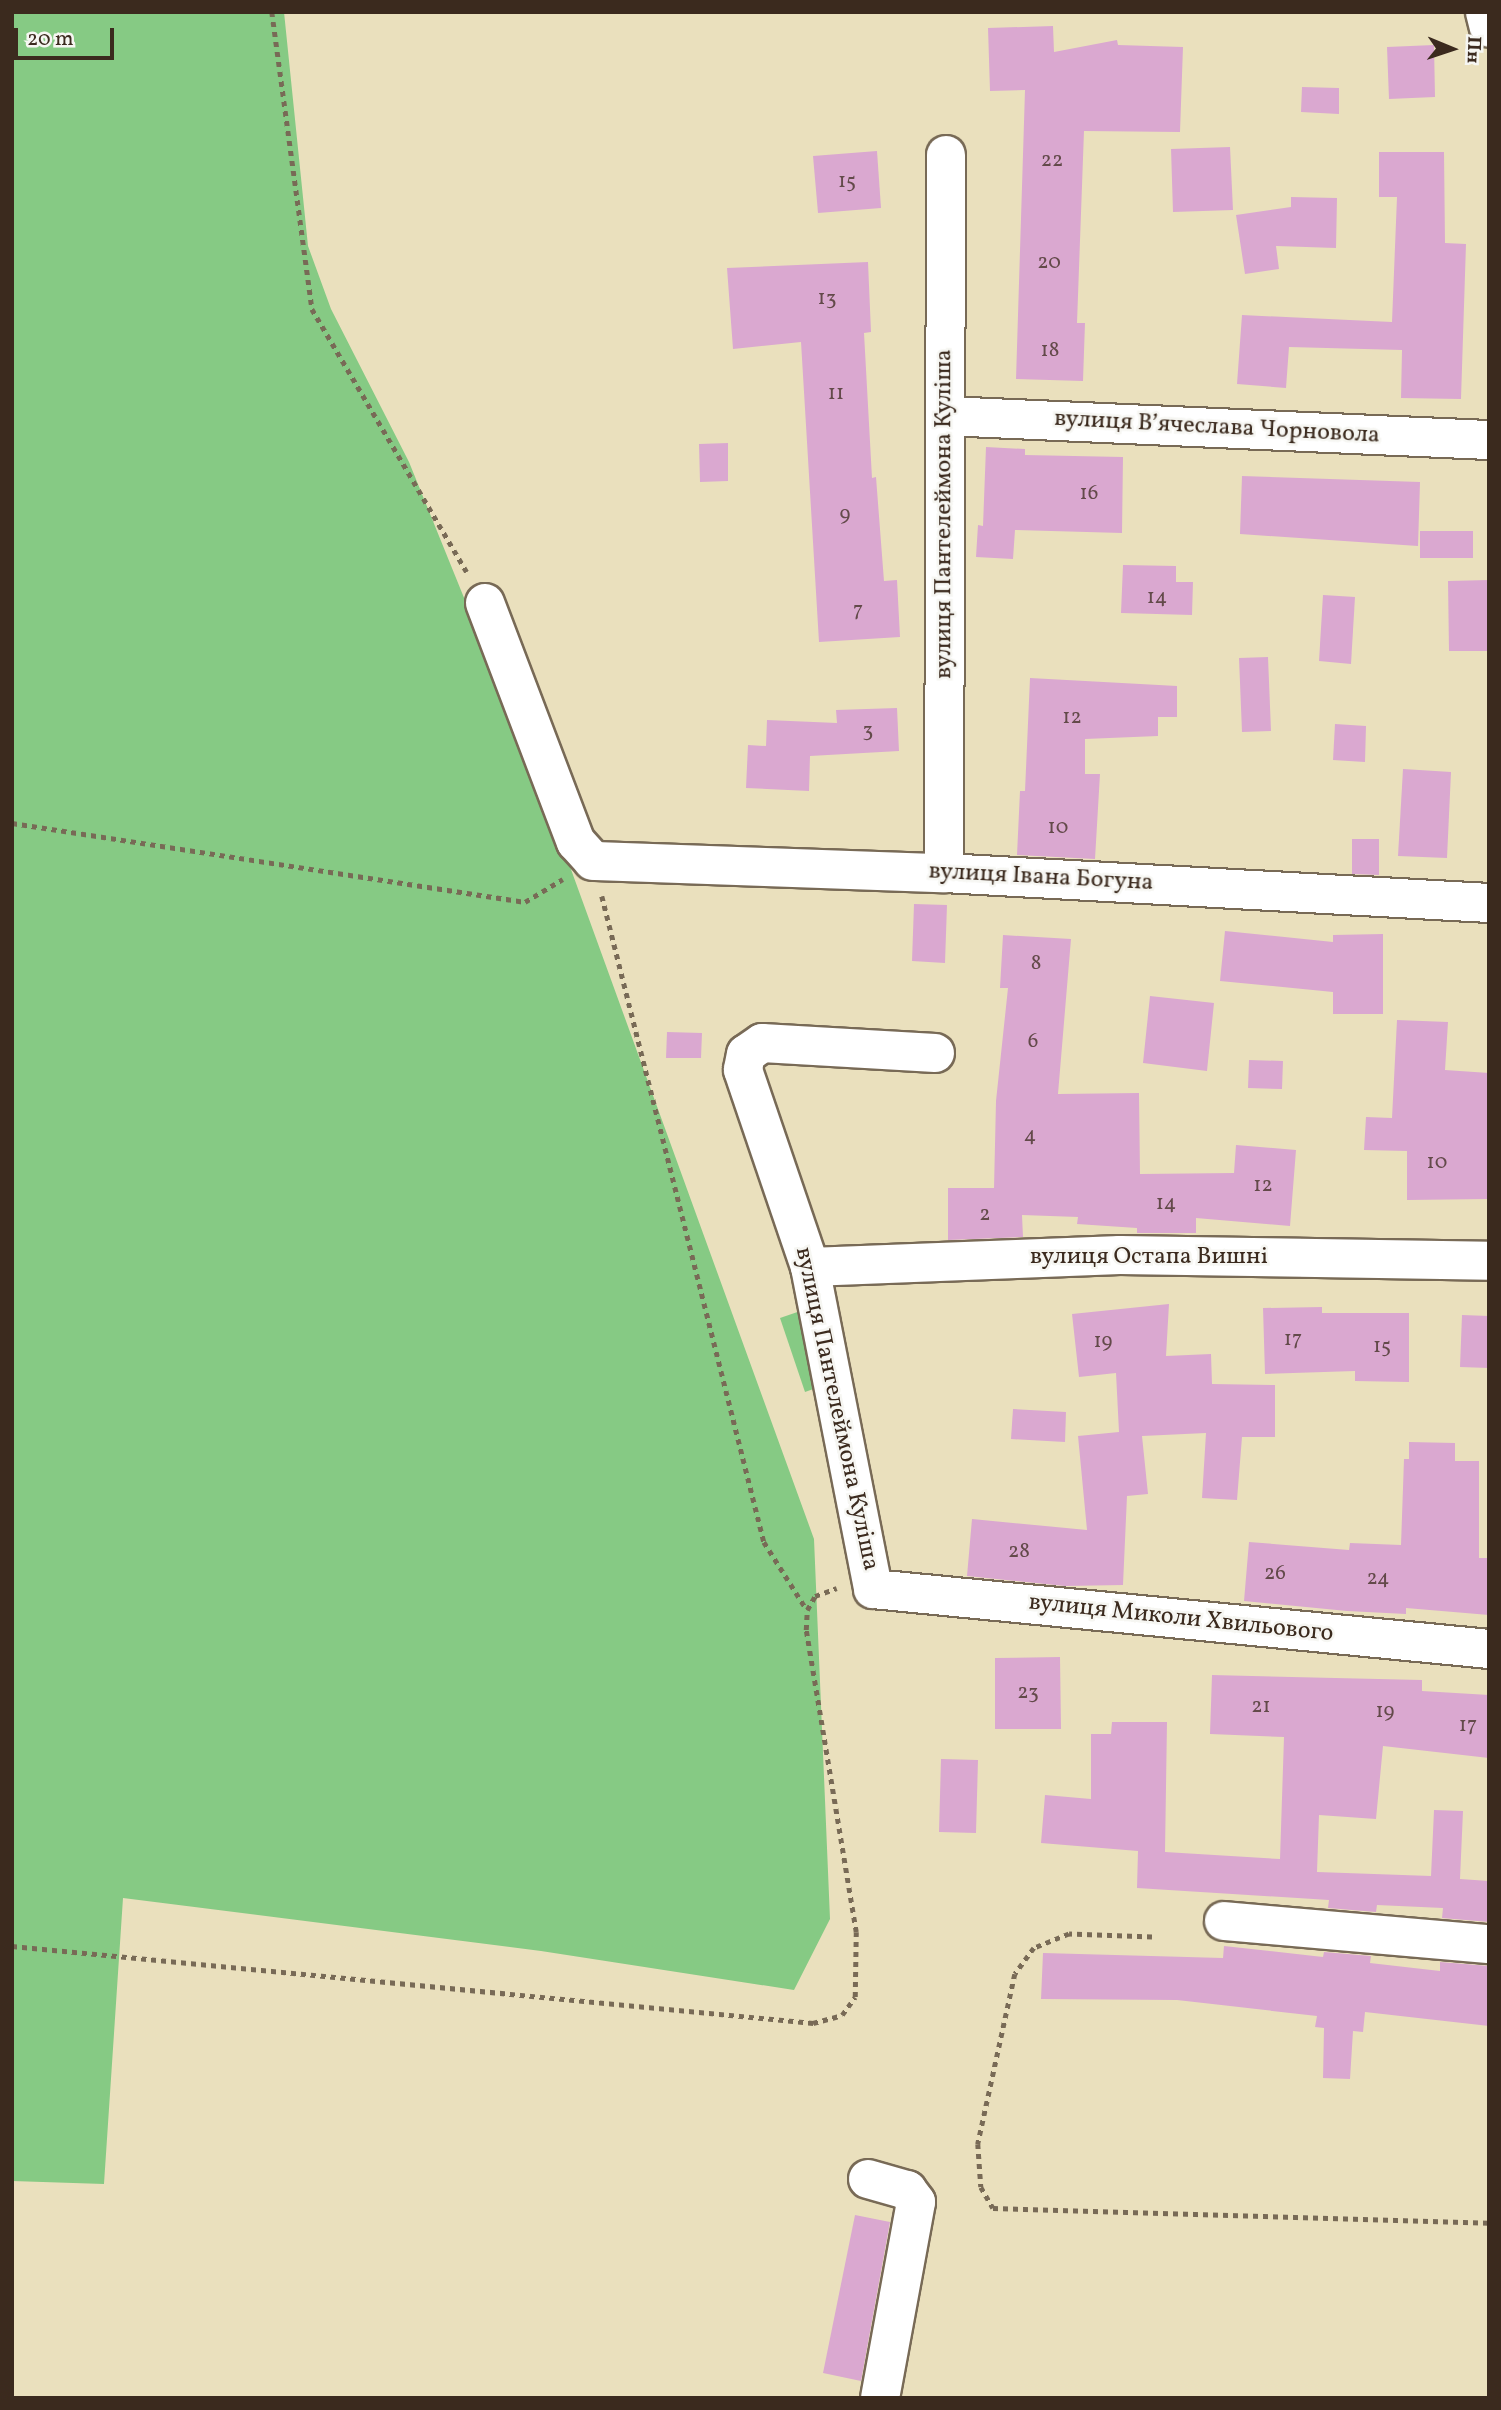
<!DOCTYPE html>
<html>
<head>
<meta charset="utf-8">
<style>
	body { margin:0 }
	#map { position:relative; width:1501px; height:2410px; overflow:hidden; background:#eae0bd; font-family:Vollkorn,serif }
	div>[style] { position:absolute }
	.green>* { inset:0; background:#86ca84 }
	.building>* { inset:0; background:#daa8d0 }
	.path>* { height:4.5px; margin-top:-2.25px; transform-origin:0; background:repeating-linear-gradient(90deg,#786a56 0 5px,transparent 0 10px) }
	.roads { filter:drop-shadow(2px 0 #786a56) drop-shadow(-2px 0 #786a56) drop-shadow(0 2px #786a56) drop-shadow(0 -2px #786a56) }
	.minor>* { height:38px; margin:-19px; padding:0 19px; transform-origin:19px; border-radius:19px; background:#fff }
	span { translate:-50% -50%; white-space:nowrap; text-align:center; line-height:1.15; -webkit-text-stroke:5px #f6f6f2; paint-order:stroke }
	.number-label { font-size:21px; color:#634a4a }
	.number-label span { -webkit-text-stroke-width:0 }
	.street-label { font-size:24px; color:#3b2a1e }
	.frame { position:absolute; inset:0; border:14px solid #3b2a1e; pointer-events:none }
	.north { position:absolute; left:1417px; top:14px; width:70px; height:70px; -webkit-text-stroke:5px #f6f6f2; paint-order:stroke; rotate:92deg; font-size:19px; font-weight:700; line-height:28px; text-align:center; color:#3b2a1e }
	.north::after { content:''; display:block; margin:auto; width:24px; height:32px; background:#3b2a1e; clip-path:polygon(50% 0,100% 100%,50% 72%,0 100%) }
	.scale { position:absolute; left:14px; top:28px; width:100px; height:32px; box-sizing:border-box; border:4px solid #3b2a1e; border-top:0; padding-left:9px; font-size:21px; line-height:24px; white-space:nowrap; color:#3b2a1e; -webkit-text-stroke:5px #f6f6f2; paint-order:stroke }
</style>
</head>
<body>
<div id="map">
	<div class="green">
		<i style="clip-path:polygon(12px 12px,284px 12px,308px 246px,331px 309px,409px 462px,544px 795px,814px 1539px,830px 1919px,794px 1990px,541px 1951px,123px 1898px,104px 2184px,12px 2181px)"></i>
		<i style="clip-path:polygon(812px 1307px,833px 1382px,805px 1392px,780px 1318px)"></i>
	</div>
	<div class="building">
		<i style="clip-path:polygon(1053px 26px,1054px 52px,1117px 40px,1118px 45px,1183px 47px,1180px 132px,1084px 131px,1077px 323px,1085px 323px,1083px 381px,1016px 379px,1025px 90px,990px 91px,988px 28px)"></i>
		<i style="clip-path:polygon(1434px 45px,1435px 97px,1389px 99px,1387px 47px)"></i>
		<i style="clip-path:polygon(1302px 87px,1339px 88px,1339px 114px,1301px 112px)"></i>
		<i style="clip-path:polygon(1230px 147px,1233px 210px,1173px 212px,1171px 149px)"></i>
		<i style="clip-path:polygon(877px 151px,881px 208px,818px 213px,813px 156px)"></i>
		<i style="clip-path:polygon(1379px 152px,1444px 152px,1445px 243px,1466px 244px,1461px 399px,1401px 398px,1402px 350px,1289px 347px,1286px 388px,1237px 384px,1242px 315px,1392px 322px,1397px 197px,1379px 197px)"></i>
		<i style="clip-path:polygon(1291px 197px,1337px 198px,1336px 248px,1276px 246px,1279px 269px,1245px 274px,1236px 215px,1291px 207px)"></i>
		<i style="clip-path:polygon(868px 262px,871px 332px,864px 333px,872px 478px,876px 477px,884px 581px,897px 580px,900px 637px,819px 642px,801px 342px,733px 349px,727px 268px)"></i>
		<i style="clip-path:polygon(728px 443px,728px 481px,700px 482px,699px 444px)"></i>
		<i style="clip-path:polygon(986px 447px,1025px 449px,1025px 455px,1123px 457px,1122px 533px,1015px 530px,1013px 559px,976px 557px,978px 525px,983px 526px)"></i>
		<i style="clip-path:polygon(1242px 476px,1420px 482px,1418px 546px,1240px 534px)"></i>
		<i style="clip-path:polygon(1420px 531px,1473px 531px,1473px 558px,1420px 558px)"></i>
		<i style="clip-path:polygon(1123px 565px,1176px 566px,1176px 582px,1193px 582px,1192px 615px,1121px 613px)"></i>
		<i style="clip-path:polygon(1489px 580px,1489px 651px,1449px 651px,1448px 581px)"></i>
		<i style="clip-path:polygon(1323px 595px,1355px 597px,1351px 664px,1319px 661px)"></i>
		<i style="clip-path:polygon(1268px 657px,1271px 731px,1242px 732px,1239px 658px)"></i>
		<i style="clip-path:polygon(1030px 678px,1177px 686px,1177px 717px,1158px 717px,1158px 736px,1085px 739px,1085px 774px,1100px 774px,1095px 859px,1017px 855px,1020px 791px,1025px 791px)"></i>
		<i style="clip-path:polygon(897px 708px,899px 751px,810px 756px,809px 791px,746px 788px,748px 745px,766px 746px,767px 720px,837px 723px,836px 710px)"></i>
		<i style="clip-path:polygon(1335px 724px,1366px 726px,1365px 762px,1333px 760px)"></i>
		<i style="clip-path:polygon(1403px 769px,1451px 772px,1447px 858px,1398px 856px)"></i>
		<i style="clip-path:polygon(1352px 839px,1379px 839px,1379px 875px,1352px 874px)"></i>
		<i style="clip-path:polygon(914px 904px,947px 905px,945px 963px,912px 961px)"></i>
		<i style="clip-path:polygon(1225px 931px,1333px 942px,1333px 935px,1383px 934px,1383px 1014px,1333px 1014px,1333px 992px,1220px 981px)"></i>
		<i style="clip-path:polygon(1003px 935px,1071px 939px,1058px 1094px,1139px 1093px,1140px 1174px,1234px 1173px,1236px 1145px,1296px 1150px,1290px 1226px,1196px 1218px,1196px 1233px,1137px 1233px,1137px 1228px,1077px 1224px,1078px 1217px,1022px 1215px,1023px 1237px,948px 1240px,948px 1188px,994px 1188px,996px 1101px,1008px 988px,1000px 988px)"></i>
		<i style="clip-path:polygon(1150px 996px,1214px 1003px,1207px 1071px,1143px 1063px)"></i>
		<i style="clip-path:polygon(1397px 1020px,1448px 1022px,1445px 1070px,1489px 1073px,1489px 1199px,1407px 1200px,1407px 1151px,1364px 1150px,1366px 1117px,1392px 1118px)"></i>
		<i style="clip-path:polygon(667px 1032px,702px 1033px,701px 1058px,666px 1058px)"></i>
		<i style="clip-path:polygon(1249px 1060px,1283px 1061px,1282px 1089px,1248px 1088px)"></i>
		<i style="clip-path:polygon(1169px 1304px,1166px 1356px,1211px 1354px,1212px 1384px,1275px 1385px,1275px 1437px,1242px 1437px,1237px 1500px,1202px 1498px,1206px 1433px,1142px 1436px,1148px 1494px,1127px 1496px,1123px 1585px,1065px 1586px,967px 1576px,972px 1519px,1087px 1530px,1078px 1436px,1119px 1432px,1116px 1373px,1079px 1377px,1072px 1314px)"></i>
		<i style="clip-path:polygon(1322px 1307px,1322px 1313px,1409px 1313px,1409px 1382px,1355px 1381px,1355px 1371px,1265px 1374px,1263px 1308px)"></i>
		<i style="clip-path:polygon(1462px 1315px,1489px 1316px,1489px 1368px,1460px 1367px)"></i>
		<i style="clip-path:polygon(1013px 1409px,1066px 1412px,1065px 1442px,1011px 1439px)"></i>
		<i style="clip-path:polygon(1409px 1442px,1455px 1443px,1455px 1461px,1479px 1461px,1479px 1558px,1489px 1558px,1489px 1615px,1406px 1608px,1406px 1614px,1347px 1611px,1244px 1601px,1249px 1542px,1349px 1550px,1350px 1543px,1401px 1545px,1404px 1459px,1409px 1459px)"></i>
		<i style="clip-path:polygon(1060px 1657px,1061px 1729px,995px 1729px,995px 1658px)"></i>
		<i style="clip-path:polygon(1212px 1675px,1422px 1680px,1422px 1691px,1489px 1695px,1489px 1758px,1383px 1746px,1376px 1819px,1319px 1815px,1317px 1872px,1431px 1876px,1434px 1810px,1463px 1811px,1460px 1879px,1489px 1881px,1489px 1922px,1442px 1918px,1443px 1908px,1377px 1905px,1376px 1912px,1328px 1908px,1329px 1900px,1137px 1888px,1138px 1851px,1041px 1843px,1045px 1795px,1091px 1799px,1091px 1734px,1111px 1734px,1112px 1722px,1167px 1722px,1165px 1852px,1280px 1859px,1284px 1737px,1210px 1734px)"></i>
		<i style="clip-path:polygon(941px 1759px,978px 1760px,976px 1833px,939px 1832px)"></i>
		<i style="clip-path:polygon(1224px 1946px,1323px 1957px,1324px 1952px,1371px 1956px,1370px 1963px,1440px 1971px,1440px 1962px,1489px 1966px,1489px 2026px,1365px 2012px,1363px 2032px,1353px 2031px,1350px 2079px,1323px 2078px,1324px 2028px,1315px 2027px,1317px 2016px,1177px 2000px,1041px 1999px,1043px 1953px,1223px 1958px)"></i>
		<i style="clip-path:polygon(855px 2215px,890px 2222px,861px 2381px,823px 2373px)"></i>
	</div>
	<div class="path">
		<i style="left:272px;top:12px;width:300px;rotate:82.3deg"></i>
		<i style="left:312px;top:309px;width:305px;rotate:59.5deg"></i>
		<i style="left:12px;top:823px;width:519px;rotate:8.75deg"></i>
		<i style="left:525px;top:902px;width:44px;rotate:-31.2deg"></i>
		<i style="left:602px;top:896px;width:666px;rotate:75.92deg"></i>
		<i style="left:764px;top:1542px;width:80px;rotate:57.7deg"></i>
		<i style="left:1152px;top:1937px;width:83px;rotate:-177.9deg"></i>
		<i style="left:1069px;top:1934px;width:38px;rotate:158deg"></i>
		<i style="left:1034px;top:1948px;width:32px;rotate:126deg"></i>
		<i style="left:1015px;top:1974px;width:174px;rotate:102.3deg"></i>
		<i style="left:978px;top:2144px;width:43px;rotate:86deg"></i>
		<i style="left:981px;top:2187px;width:24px;rotate:60deg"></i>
		<i style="left:993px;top:2208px;width:496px;rotate:1.7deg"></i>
		<i style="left:12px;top:1946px;width:805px;rotate:5.49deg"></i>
		<i style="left:813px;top:2023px;width:30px;rotate:-15deg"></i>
		<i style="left:842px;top:2015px;width:22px;rotate:-54deg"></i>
		<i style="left:855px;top:1997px;width:65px;rotate:-89.1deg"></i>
		<i style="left:856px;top:1932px;width:306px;rotate:-99.4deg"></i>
		<i style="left:806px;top:1630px;width:20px;rotate:-87deg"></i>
		<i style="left:807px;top:1610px;width:16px;rotate:-60deg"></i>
		<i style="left:815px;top:1596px;width:23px;rotate:-20deg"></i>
	</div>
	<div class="roads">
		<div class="minor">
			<i style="left:1485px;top:12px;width:16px;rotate:76deg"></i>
			<i style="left:945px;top:416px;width:545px;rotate:2.53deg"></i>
			<i style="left:485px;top:603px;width:256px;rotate:69.2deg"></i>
			<i style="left:576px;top:842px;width:25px;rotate:48deg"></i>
			<i style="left:593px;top:861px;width:351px;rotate:2deg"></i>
			<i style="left:944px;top:873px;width:546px;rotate:3.15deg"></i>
			<i style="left:944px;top:873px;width:718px;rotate:-89.84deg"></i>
			<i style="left:935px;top:1053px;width:173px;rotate:-176.7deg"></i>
			<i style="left:762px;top:1043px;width:19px;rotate:145deg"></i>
			<i style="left:746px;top:1054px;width:16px;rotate:101deg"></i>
			<i style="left:743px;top:1070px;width:208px;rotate:71.2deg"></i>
			<i style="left:810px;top:1267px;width:328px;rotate:78.9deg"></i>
			<i style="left:873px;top:1589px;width:619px;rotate:5.56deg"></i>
			<i style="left:810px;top:1267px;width:310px;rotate:-2.2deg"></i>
			<i style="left:1120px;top:1255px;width:369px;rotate:0.9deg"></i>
			<i style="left:1224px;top:1921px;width:266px;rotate:5deg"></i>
			<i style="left:868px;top:2179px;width:41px;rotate:15.8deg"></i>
			<i style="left:907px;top:2190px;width:15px;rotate:53deg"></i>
			<i style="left:916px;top:2202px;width:199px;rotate:100.4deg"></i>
		</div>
	</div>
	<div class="number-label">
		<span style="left:1052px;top:161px">22</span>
		<span style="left:847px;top:182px">15</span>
		<span style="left:1049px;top:263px">20</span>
		<span style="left:827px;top:299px">13</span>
		<span style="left:1050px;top:351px">18</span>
		<span style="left:836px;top:394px">11</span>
		<span style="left:1089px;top:494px">16</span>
		<span style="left:845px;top:515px">9</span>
		<span style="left:1157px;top:598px">14</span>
		<span style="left:858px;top:611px">7</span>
		<span style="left:1072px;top:718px">12</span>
		<span style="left:868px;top:731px">3</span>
		<span style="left:1058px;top:828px">10</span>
		<span style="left:1036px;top:964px">8</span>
		<span style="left:1033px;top:1042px">6</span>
		<span style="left:1030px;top:1136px">4</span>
		<span style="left:1437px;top:1163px">10</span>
		<span style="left:1263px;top:1186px">12</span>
		<span style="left:1166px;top:1204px">14</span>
		<span style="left:985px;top:1215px">2</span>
		<span style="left:1293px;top:1340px">17</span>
		<span style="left:1103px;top:1342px">19</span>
		<span style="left:1382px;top:1347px">15</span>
		<span style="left:1019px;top:1552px">28</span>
		<span style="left:1275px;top:1574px">26</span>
		<span style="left:1378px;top:1579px">24</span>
		<span style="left:1028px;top:1693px">23</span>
		<span style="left:1261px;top:1707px">21</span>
		<span style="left:1385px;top:1712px">19</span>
		<span style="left:1468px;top:1726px">17</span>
	</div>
	<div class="street-label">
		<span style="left:1217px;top:428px;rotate:3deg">вулиця Вʼячеслава Чорновола</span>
		<span style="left:945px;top:514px;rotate:-90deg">вулиця Пантелеймона Куліша</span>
		<span style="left:1041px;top:878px;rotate:3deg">вулиця Івана Богуна</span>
		<span style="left:1149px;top:1258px">вулиця Остапа Вишні</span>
		<span style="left:836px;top:1409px;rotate:78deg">вулиця Пантелеймона Куліша</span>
		<span style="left:1181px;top:1619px;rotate:6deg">вулиця Миколи Хвильового</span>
	</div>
	<div class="frame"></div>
	<div class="north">Пн</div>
	<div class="scale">20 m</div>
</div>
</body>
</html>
